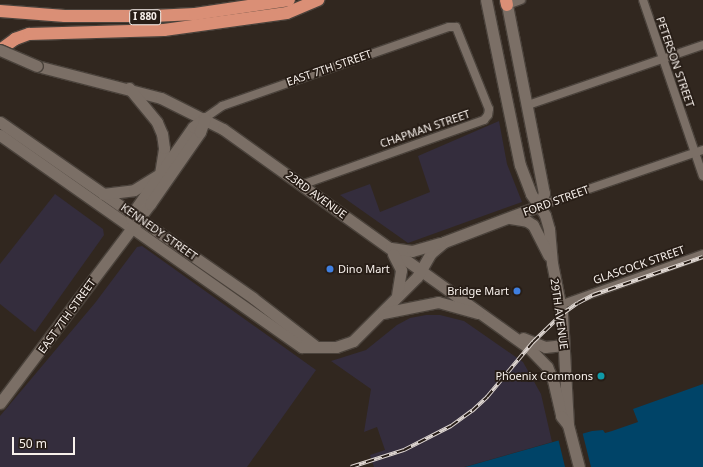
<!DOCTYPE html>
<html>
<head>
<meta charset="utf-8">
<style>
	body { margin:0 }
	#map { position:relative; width:703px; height:467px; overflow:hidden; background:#31271f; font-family:"Noto Sans",sans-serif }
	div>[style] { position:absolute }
	.industrial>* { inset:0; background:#342d3d }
	.water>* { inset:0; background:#004468 }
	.pier>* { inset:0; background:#31271f }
	.roads { filter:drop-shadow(1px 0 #4a423b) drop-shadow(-1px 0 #4a423b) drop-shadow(0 1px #4a423b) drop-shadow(0 -1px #4a423b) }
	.minor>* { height:8px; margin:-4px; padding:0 4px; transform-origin:4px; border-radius:4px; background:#7b6f66 }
	.secondary>* { height:11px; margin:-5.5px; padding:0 5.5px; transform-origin:5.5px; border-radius:5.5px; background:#7b6f66 }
	.motorway>* { height:12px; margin:-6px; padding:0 6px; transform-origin:6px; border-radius:6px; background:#da8f76 }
	.rail>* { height:4px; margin-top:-2px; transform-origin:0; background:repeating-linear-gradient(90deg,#271d16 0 8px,#dfd7d2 0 16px); box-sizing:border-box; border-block:1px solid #dfd7d2 }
	.bridges { filter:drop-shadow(1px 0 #4a423b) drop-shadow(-1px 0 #4a423b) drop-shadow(0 1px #4a423b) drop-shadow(0 -1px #4a423b) }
	.secondary-bridge>* { height:11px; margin:-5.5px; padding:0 5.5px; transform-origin:5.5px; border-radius:5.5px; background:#7b6f66 }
	.dots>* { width:11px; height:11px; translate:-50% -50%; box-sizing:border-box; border:2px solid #271d16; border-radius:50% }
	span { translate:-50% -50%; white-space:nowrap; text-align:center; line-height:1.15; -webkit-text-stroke:3.5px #271d16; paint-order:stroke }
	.shield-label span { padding:1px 3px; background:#271d16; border:1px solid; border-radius:3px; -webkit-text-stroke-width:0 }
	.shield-label { font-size:10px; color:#f8f1ec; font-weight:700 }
	.street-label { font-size:11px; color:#f8f1ec }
	.poi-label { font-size:11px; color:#f8f1ec }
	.left { translate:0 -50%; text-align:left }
	.right { translate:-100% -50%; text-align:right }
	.scale { position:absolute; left:12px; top:437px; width:63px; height:18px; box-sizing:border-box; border:2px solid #f8f1ec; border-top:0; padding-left:5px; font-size:12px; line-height:14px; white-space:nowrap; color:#f8f1ec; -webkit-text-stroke:3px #271d16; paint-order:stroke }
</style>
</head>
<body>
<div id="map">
	<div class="industrial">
		<i style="clip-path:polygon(499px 121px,507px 164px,522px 202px,408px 243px,340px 195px,370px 184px,380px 212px,430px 192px,418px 156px)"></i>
		<i style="clip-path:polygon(55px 194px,103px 229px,104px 235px,35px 332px,0 304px,0 264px)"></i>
		<i style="clip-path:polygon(142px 246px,316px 370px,247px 467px,0 467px,0 416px,95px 303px,137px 247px)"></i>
		<i style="clip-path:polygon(426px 315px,440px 315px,464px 321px,523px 362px,541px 394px,552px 442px,464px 467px,374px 467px,370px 455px,385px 450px,377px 427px,364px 432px,371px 389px,331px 361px,366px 350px,397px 325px,410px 318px)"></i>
	</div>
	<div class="water">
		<i style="clip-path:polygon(703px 384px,703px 467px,465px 467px,592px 431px,603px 430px,605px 433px,612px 431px,638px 422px,633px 409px)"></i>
	</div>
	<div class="pier">
		<i style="clip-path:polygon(582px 431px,591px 467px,565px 467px,558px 438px)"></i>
	</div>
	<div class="roads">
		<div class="minor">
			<i style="left:643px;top:0;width:186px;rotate:71.2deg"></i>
			<i style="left:507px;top:5px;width:15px;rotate:-20deg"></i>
			<i style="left:528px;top:105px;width:185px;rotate:-18.9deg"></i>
			<i style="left:205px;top:118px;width:21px;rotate:-35deg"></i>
			<i style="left:222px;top:106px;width:240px;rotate:-19.2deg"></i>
			<i style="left:449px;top:27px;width:7px"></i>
			<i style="left:456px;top:27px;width:88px;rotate:68.1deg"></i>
			<i style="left:489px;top:109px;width:6px;rotate:99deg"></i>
			<i style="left:488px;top:115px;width:6px;rotate:129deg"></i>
			<i style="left:484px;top:120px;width:194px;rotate:160.4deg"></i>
			<i style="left:539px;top:206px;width:173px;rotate:-18.9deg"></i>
			<i style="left:560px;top:305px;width:152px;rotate:-19.6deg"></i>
		</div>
		<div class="secondary">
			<i style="left:486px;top:0;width:168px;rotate:78.4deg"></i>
			<i style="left:520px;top:165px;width:31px;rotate:69deg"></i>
			<i style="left:531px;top:194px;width:25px;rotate:56deg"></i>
			<i style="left:545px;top:215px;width:15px;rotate:74deg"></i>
			<i style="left:549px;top:229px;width:34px;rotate:85deg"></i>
			<i style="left:552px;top:263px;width:52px;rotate:78.9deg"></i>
			<i style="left:562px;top:314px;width:111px;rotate:86.9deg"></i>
			<i style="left:568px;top:425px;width:43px;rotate:75.3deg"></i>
			<i style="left:507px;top:5px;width:192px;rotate:78.9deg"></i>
			<i style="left:544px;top:193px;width:14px;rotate:111deg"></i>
			<i style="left:37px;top:66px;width:128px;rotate:14.5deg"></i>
			<i style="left:161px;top:98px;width:69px;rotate:26.6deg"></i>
			<i style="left:223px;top:129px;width:375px;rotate:35.6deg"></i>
			<i style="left:528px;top:347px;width:28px;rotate:46deg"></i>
			<i style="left:547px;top:367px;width:14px;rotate:65deg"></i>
			<i style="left:553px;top:380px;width:37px;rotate:77deg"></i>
			<i style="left:561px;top:416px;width:11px;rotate:52deg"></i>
			<i style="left:0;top:122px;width:308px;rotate:34.8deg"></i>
			<i style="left:253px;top:298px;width:78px;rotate:37.7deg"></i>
			<i style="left:0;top:135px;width:369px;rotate:35.1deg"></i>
			<i style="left:302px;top:347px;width:34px"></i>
			<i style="left:336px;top:347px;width:18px;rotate:-19deg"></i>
			<i style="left:353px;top:341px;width:91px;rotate:-45deg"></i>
			<i style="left:417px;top:277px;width:28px;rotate:-60deg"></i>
			<i style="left:431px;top:253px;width:17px;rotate:-40deg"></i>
			<i style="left:444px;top:242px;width:102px;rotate:-20.8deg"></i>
			<i style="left:103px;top:194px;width:31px;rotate:-7deg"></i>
			<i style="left:134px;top:190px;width:31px;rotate:-32deg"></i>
			<i style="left:160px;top:174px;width:26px;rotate:-81deg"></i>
			<i style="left:164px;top:148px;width:14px;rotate:-98deg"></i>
			<i style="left:162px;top:134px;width:13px;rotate:-113deg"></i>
			<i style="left:157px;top:122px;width:44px;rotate:-129.5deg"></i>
			<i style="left:510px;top:218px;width:17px;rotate:10deg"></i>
			<i style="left:527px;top:221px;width:7px;rotate:34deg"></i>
			<i style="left:533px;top:225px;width:34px;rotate:63deg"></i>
			<i style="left:131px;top:219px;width:5px;rotate:-79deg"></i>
			<i style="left:132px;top:214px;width:106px;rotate:-55deg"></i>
			<i style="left:193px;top:127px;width:15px;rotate:-37deg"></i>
			<i style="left:391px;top:248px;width:21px;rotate:8deg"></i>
			<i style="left:412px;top:251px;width:29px;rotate:-16deg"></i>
			<i style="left:393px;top:254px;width:18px;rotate:63deg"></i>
			<i style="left:401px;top:270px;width:25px;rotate:99deg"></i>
			<i style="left:383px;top:313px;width:56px;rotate:-11.3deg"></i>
			<i style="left:438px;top:302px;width:41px;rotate:15.4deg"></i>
			<i style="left:523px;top:338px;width:24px;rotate:22deg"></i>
			<i style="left:545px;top:347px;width:19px;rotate:-6deg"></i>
			<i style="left:0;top:403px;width:249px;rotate:-53deg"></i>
			<i style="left:150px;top:204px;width:88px;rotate:-55.2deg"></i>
			<i style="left:200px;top:132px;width:15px;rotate:-70deg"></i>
		</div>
		<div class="motorway">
			<i style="left:506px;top:0;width:5px;rotate:79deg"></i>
			<i style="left:0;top:11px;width:65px;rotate:4.4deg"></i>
			<i style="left:65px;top:16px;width:88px"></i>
			<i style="left:153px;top:16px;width:42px;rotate:-2.7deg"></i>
			<i style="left:195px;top:14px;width:95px;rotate:-8.5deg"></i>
			<i style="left:0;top:50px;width:19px;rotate:-36deg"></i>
			<i style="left:15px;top:39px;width:15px;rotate:-20deg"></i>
			<i style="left:29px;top:34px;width:135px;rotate:-1.7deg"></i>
			<i style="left:164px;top:30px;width:124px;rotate:-7.9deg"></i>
			<i style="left:287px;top:13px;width:34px;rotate:-23deg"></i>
		</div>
	</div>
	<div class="rail">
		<i style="left:351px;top:467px;width:56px;rotate:-17.8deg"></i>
		<i style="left:404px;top:450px;width:53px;rotate:-27.1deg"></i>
		<i style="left:451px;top:426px;width:26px;rotate:-36deg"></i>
		<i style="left:472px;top:411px;width:21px;rotate:-43deg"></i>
		<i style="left:487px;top:397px;width:72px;rotate:-50.1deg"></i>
		<i style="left:533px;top:342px;width:40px;rotate:-44deg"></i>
		<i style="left:562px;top:314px;width:19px;rotate:-35deg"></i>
		<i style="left:578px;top:303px;width:17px;rotate:-28deg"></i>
		<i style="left:593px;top:295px;width:116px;rotate:-19.1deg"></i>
	</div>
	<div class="bridges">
		<div class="secondary-bridge">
			<i style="left:0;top:50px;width:40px;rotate:23.4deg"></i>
		</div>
	</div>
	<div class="dots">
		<i style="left:330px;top:269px;background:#3f7fe0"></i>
		<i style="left:517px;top:291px;background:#3f7fe0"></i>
		<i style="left:601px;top:376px;background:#0f9aa8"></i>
	</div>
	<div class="shield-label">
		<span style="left:145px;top:17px">I 880</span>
	</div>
	<div class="street-label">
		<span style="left:675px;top:62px;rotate:71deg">PETERSON STREET</span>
		<span style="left:329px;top:68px;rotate:-19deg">EAST 7TH STREET</span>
		<span style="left:425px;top:129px;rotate:-19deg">CHAPMAN STREET</span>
		<span style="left:316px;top:195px;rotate:36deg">23RD AVENUE</span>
		<span style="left:556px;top:201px;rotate:-20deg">FORD STREET</span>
		<span style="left:159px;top:232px;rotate:35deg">KENNEDY STREET</span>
		<span style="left:639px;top:265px;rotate:-19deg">GLASCOCK STREET</span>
		<span style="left:559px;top:314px;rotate:82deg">29TH AVENUE</span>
		<span style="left:67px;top:316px;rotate:-54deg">EAST 7TH STREET</span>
	</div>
	<div class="poi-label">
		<span class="left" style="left:338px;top:269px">Dino Mart</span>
		<span class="right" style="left:509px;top:291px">Bridge Mart</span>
		<span class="right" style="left:593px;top:376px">Phoenix Commons</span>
	</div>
	<div class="scale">50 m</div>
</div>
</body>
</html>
